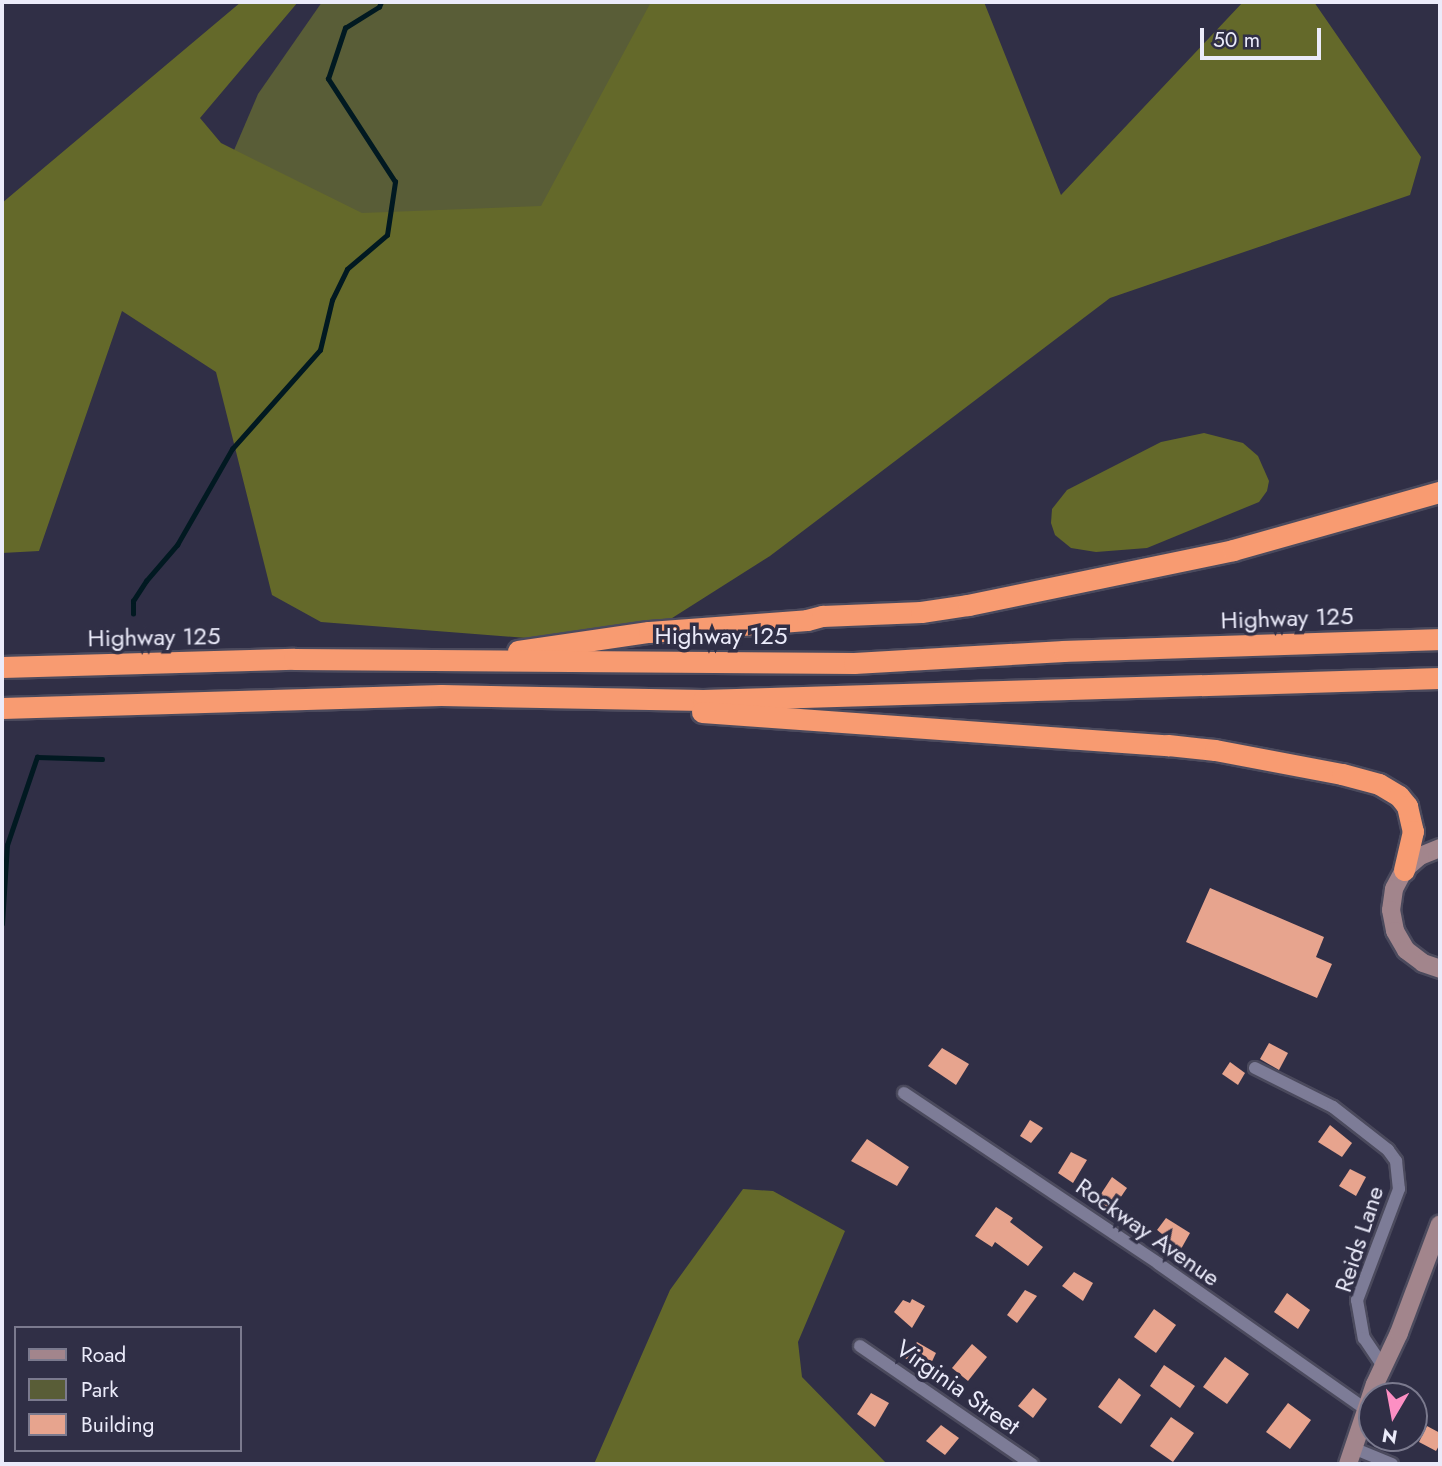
<!DOCTYPE html>
<html>
<head>
<meta charset="utf-8">
<style>
	body { margin:0 }
	#map { position:relative; width:1442px; height:1466px; overflow:hidden; background:#302f46; font-family:Jost,sans-serif }
	div>[style] { position:absolute }
	.green>* { inset:0; background:#595d37 }
	.forest>* { inset:0; background:#64692a }
	.stream>* { height:4.5px; margin:-2.25px; padding:0 2.25px; transform-origin:2.25px; border-radius:2.25px; background:#011921 }
	.building>* { inset:0; background:#e7a48e }
	.roads { filter:drop-shadow(2px 0 #4b4a5d) drop-shadow(-2px 0 #4b4a5d) drop-shadow(0 2px #4b4a5d) drop-shadow(0 -2px #4b4a5d) }
	.minor>* { height:12px; margin:-6px; padding:0 6px; transform-origin:6px; border-radius:6px; background:#7d7c97 }
	.secondary>* { height:18px; margin:-9px; padding:0 9px; transform-origin:9px; border-radius:9px; background:#a2858c }
	.motorway>* { height:21px; margin:-10.5px; padding:0 10.5px; transform-origin:10.5px; border-radius:10.5px; background:#f89b71 }
	span { translate:-50% -50%; white-space:nowrap; text-align:center; line-height:1.15; -webkit-text-stroke:7px #302f46; paint-order:stroke }
	.street-label { font-size:24px; color:#ebebfa }
	.frame { position:absolute; inset:0; border:4px solid #ebebfa; pointer-events:none }
	.legend { position:absolute; left:14px; top:1326px; width:228px; height:126px; box-sizing:border-box; background:#302f46; border:2px solid #7b7a8e; margin:0; padding:9px 12px; list-style:none; font-size:21px; color:#ebebfa }
	.legend li { display:flex; align-items:center; gap:14px; height:35px }
	.legend b { width:35px; border:2px solid #7b7a8e }
	.north { position:absolute; left:1358px; top:1382px; width:70px; height:70px; box-sizing:border-box; background:#302f46; border:2px solid #7b7a8e; border-radius:50%; rotate:190deg; font-size:19px; font-weight:700; line-height:28px; text-align:center; color:#ebebfa }
	.north::after { content:''; display:block; margin:auto; width:24px; height:32px; background:#fc8fc3; clip-path:polygon(50% 0,100% 100%,50% 72%,0 100%) }
	.scale { position:absolute; left:1200px; top:28px; width:121px; height:32px; box-sizing:border-box; border:4px solid #ebebfa; border-top:0; padding-left:9px; font-size:21px; line-height:24px; white-space:nowrap; color:#ebebfa; -webkit-text-stroke:5px #302f46; paint-order:stroke }
</style>
</head>
<body>
<div id="map">
	<div class="green">
		<i style="clip-path:polygon(322px 2px,808px 2px,686px 347px,226px 169px,258px 94px)"></i>
	</div>
	<div class="forest">
		<i style="clip-path:polygon(241px 2px,298px 2px,200px 118px,221px 143px,362px 213px,541px 206px,651px 2px,984px 2px,1061px 195px,1243px 2px,1314px 2px,1421px 157px,1410px 195px,1110px 298px,770px 556px,628px 646px,321px 622px,272px 595px,216px 372px,122px 311px,39px 551px,2px 553px,2px 203px)"></i>
		<i style="clip-path:polygon(1204px 433px,1243px 443px,1258px 456px,1269px 481px,1267px 491px,1259px 502px,1147px 548px,1096px 552px,1071px 548px,1055px 535px,1051px 523px,1052px 509px,1067px 490px,1161px 442px)"></i>
		<i style="clip-path:polygon(743px 1189px,773px 1191px,845px 1231px,798px 1342px,802px 1377px,887px 1464px,594px 1464px,670px 1290px)"></i>
	</div>
	<div class="stream">
		<i style="left:133px;top:614px;width:13px;rotate:-90deg"></i>
		<i style="left:133px;top:601px;width:24px;rotate:-57deg"></i>
		<i style="left:146px;top:581px;width:48px;rotate:-49.3deg"></i>
		<i style="left:177px;top:545px;width:111px;rotate:-60.2deg"></i>
		<i style="left:232px;top:449px;width:132px;rotate:-48.4deg"></i>
		<i style="left:320px;top:350px;width:51px;rotate:-76.5deg"></i>
		<i style="left:332px;top:300px;width:34px;rotate:-64deg"></i>
		<i style="left:347px;top:269px;width:52px;rotate:-40.4deg"></i>
		<i style="left:387px;top:235px;width:54px;rotate:-81.4deg"></i>
		<i style="left:395px;top:182px;width:123px;rotate:-123deg"></i>
		<i style="left:328px;top:79px;width:54px;rotate:-71.6deg"></i>
		<i style="left:345px;top:28px;width:40px;rotate:-32deg"></i>
		<i style="left:379px;top:7px;width:5px;rotate:-68deg"></i>
		<i style="left:2px;top:924px;width:79px;rotate:-86.4deg"></i>
		<i style="left:7px;top:845px;width:93px;rotate:-71.2deg"></i>
		<i style="left:37px;top:757px;width:65px;rotate:1.8deg"></i>
	</div>
	<div class="building">
		<i style="clip-path:polygon(1210px 888px,1324px 937px,1316px 957px,1332px 964px,1317px 998px,1186px 942px)"></i>
		<i style="clip-path:polygon(1269px 1043px,1288px 1053px,1279px 1070px,1260px 1059px)"></i>
		<i style="clip-path:polygon(942px 1048px,969px 1064px,956px 1085px,928px 1066px)"></i>
		<i style="clip-path:polygon(1230px 1062px,1245px 1073px,1238px 1085px,1222px 1074px)"></i>
		<i style="clip-path:polygon(1030px 1120px,1043px 1128px,1031px 1143px,1020px 1136px)"></i>
		<i style="clip-path:polygon(1330px 1125px,1352px 1143px,1342px 1157px,1318px 1142px)"></i>
		<i style="clip-path:polygon(867px 1139px,909px 1167px,897px 1186px,851px 1161px)"></i>
		<i style="clip-path:polygon(1071px 1152px,1087px 1160px,1073px 1183px,1058px 1173px)"></i>
		<i style="clip-path:polygon(1350px 1169px,1366px 1177px,1356px 1196px,1339px 1186px)"></i>
		<i style="clip-path:polygon(1112px 1177px,1127px 1188px,1112px 1210px,1097px 1200px)"></i>
		<i style="clip-path:polygon(996px 1207px,1013px 1218px,1010px 1222px,1043px 1247px,1028px 1266px,995px 1242px,992px 1247px,975px 1236px)"></i>
		<i style="clip-path:polygon(1166px 1218px,1190px 1233px,1181px 1249px,1157px 1230px)"></i>
		<i style="clip-path:polygon(1074px 1272px,1093px 1283px,1083px 1301px,1062px 1286px)"></i>
		<i style="clip-path:polygon(1025px 1290px,1037px 1296px,1017px 1323px,1007px 1315px)"></i>
		<i style="clip-path:polygon(1287px 1293px,1310px 1310px,1298px 1329px,1274px 1312px)"></i>
		<i style="clip-path:polygon(912px 1299px,925px 1306px,912px 1328px,894px 1312px,903px 1300px,910px 1303px)"></i>
		<i style="clip-path:polygon(1154px 1309px,1176px 1325px,1156px 1353px,1134px 1337px)"></i>
		<i style="clip-path:polygon(917px 1342px,936px 1353px,927px 1372px,905px 1358px)"></i>
		<i style="clip-path:polygon(972px 1344px,987px 1357px,968px 1381px,952px 1368px)"></i>
		<i style="clip-path:polygon(1225px 1357px,1249px 1374px,1227px 1404px,1203px 1387px)"></i>
		<i style="clip-path:polygon(1164px 1365px,1195px 1386px,1180px 1408px,1150px 1386px)"></i>
		<i style="clip-path:polygon(1119px 1378px,1141px 1395px,1121px 1424px,1098px 1407px)"></i>
		<i style="clip-path:polygon(1033px 1388px,1047px 1399px,1033px 1418px,1018px 1406px)"></i>
		<i style="clip-path:polygon(871px 1393px,889px 1403px,875px 1427px,857px 1414px)"></i>
		<i style="clip-path:polygon(1288px 1403px,1311px 1420px,1290px 1449px,1266px 1432px)"></i>
		<i style="clip-path:polygon(1171px 1417px,1194px 1433px,1173px 1462px,1150px 1446px)"></i>
		<i style="clip-path:polygon(941px 1425px,959px 1438px,945px 1455px,926px 1441px)"></i>
		<i style="clip-path:polygon(1427px 1426px,1440px 1433px,1440px 1444px,1436px 1451px,1419px 1442px)"></i>
	</div>
	<div class="roads">
		<div class="minor">
			<i style="left:1255px;top:1068px;width:87px;rotate:26.6deg"></i>
			<i style="left:1333px;top:1107px;width:70px;rotate:38deg"></i>
			<i style="left:1388px;top:1150px;width:14px;rotate:54deg"></i>
			<i style="left:1396px;top:1161px;width:28px;rotate:84deg"></i>
			<i style="left:1399px;top:1189px;width:119px;rotate:110.7deg"></i>
			<i style="left:1357px;top:1300px;width:39px;rotate:80deg"></i>
			<i style="left:1364px;top:1338px;width:36px;rotate:56deg"></i>
			<i style="left:904px;top:1093px;width:307px;rotate:33.8deg"></i>
			<i style="left:1159px;top:1264px;width:252px;rotate:35.1deg"></i>
			<i style="left:860px;top:1346px;width:209px;rotate:34.5deg"></i>
			<i style="left:1353px;top:1448px;width:42px;rotate:22.3deg"></i>
		</div>
		<div class="secondary">
			<i style="left:1440px;top:848px;width:22px;rotate:158deg"></i>
			<i style="left:1420px;top:856px;width:21px;rotate:139deg"></i>
			<i style="left:1404px;top:870px;width:21px;rotate:118deg"></i>
			<i style="left:1394px;top:889px;width:21px;rotate:98deg"></i>
			<i style="left:1391px;top:910px;width:21px;rotate:79deg"></i>
			<i style="left:1395px;top:931px;width:22px;rotate:60deg"></i>
			<i style="left:1406px;top:950px;width:21px;rotate:37deg"></i>
			<i style="left:1423px;top:963px;width:18px;rotate:19deg"></i>
			<i style="left:1348px;top:1464px;width:84px;rotate:-71.4deg"></i>
			<i style="left:1375px;top:1384px;width:56px;rotate:-64.8deg"></i>
			<i style="left:1399px;top:1333px;width:116px;rotate:-69.4deg"></i>
		</div>
		<div class="motorway">
			<i style="left:518px;top:651px;width:132px;rotate:-8.3deg"></i>
			<i style="left:649px;top:632px;width:158px;rotate:-4.3deg"></i>
			<i style="left:807px;top:620px;width:16px;rotate:-15deg"></i>
			<i style="left:822px;top:616px;width:99px;rotate:-2.3deg"></i>
			<i style="left:921px;top:612px;width:48px;rotate:-8.5deg"></i>
			<i style="left:968px;top:605px;width:271px;rotate:-11.7deg"></i>
			<i style="left:1233px;top:550px;width:215px;rotate:-15.7deg"></i>
			<i style="left:2px;top:667px;width:292px;rotate:-1.6deg"></i>
			<i style="left:294px;top:659px;width:560px;rotate:0.41deg"></i>
			<i style="left:854px;top:663px;width:210px;rotate:-3.3deg"></i>
			<i style="left:1064px;top:651px;width:376px;rotate:-1.8deg"></i>
			<i style="left:2px;top:708px;width:439px;rotate:-1.7deg"></i>
			<i style="left:441px;top:695px;width:262px;rotate:1.1deg"></i>
			<i style="left:703px;top:700px;width:737px;rotate:-1.71deg"></i>
			<i style="left:702px;top:712px;width:467px;rotate:4.1deg"></i>
			<i style="left:1168px;top:745px;width:47px;rotate:6.1deg"></i>
			<i style="left:1215px;top:750px;width:129px;rotate:10.7deg"></i>
			<i style="left:1342px;top:774px;width:38px;rotate:15deg"></i>
			<i style="left:1379px;top:784px;width:23px;rotate:31deg"></i>
			<i style="left:1399px;top:796px;width:13px;rotate:51deg"></i>
			<i style="left:1407px;top:806px;width:26px;rotate:77deg"></i>
			<i style="left:1413px;top:831px;width:40px;rotate:103deg"></i>
		</div>
	</div>
	<div class="street-label">
		<span style="left:1287px;top:618px;rotate:-2deg">Highway 125</span>
		<span style="left:721px;top:636px">Highway 125</span>
		<span style="left:154px;top:637px;rotate:-1deg">Highway 125</span>
		<span style="left:1148px;top:1232px;rotate:35deg">Rockway Avenue</span>
		<span style="left:1359px;top:1239px;rotate:-72deg">Reids Lane</span>
		<span style="left:958px;top:1387px;rotate:35deg">Virginia Street</span>
	</div>
	<div class="frame"></div>
	<ul class="legend">
	<li><b style="height:9px;background:#a2858c"></b>Road</li>
	<li><b style="height:19px;background:#595d37"></b>Park</li>
	<li><b style="height:19px;background:#e7a48e"></b>Building</li>
	</ul>
	<div class="north">N</div>
	<div class="scale">50 m</div>
</div>
</body>
</html>
